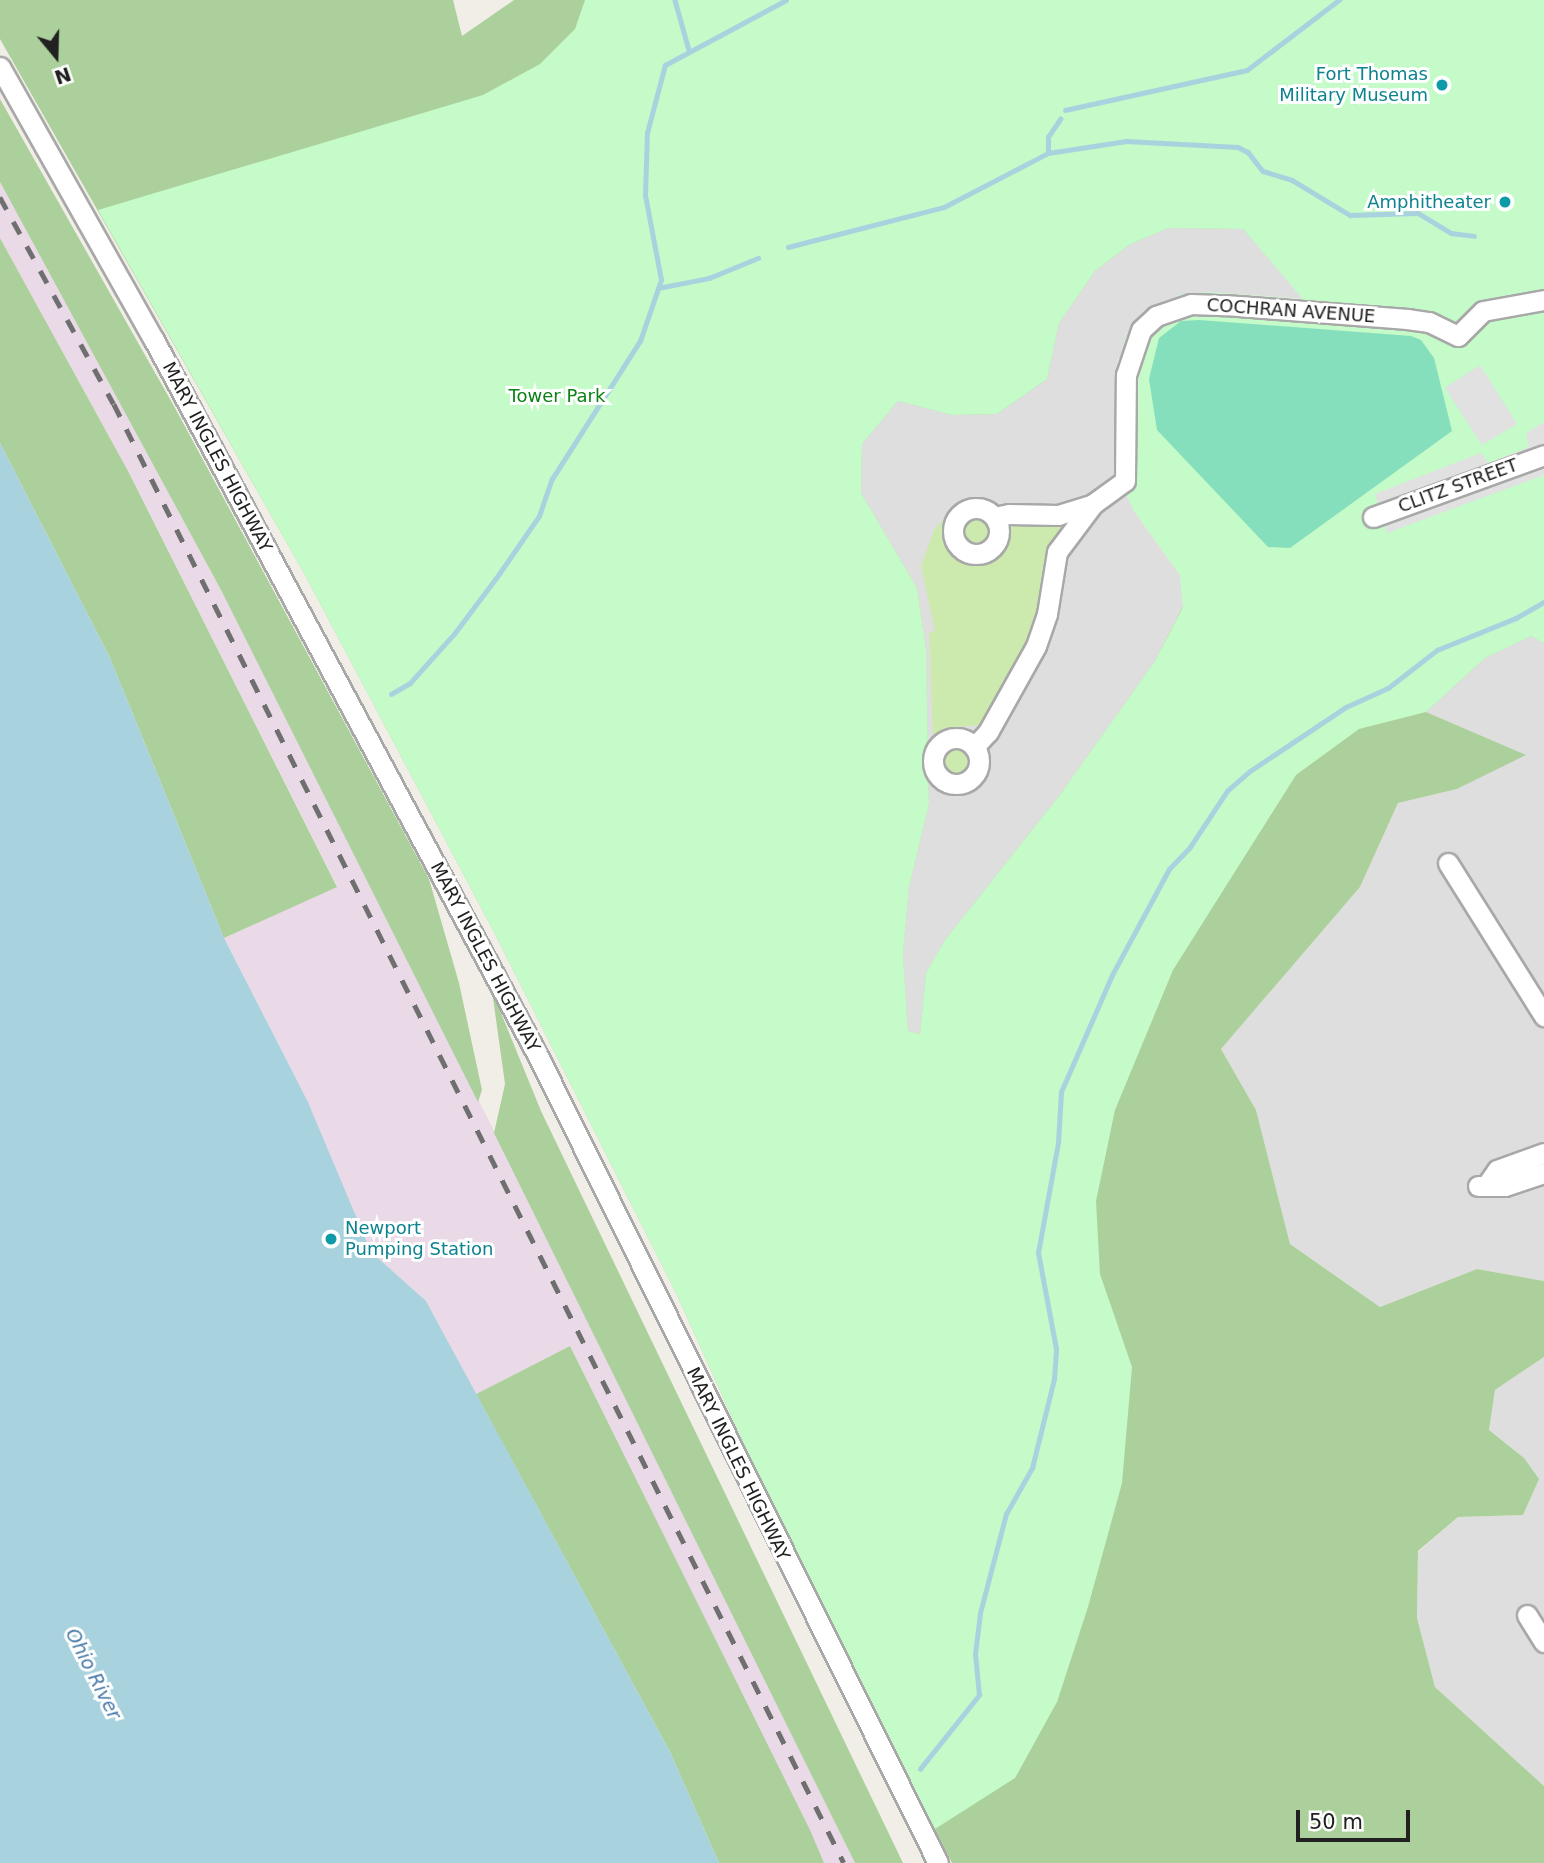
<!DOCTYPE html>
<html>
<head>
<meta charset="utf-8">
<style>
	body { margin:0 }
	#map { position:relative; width:1544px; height:1863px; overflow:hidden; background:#f1eee7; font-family:"DejaVu Sans",sans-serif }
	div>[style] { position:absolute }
	.residential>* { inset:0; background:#dfdede }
	.industrial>* { inset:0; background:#ead9e7 }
	.grass>* { inset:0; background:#cceaae }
	.round { border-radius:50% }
	.forest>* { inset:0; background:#acd09c }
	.park>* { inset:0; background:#c5fac9 }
	.pitch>* { inset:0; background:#86dfbc }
	.parking>* { inset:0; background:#e1e1e1 }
	.water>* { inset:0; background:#a8d3de }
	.stream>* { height:4.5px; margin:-2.25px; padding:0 2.25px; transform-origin:2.25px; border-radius:2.25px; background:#a8d3de }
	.roads { filter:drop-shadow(2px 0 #a8a8a8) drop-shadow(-2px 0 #a8a8a8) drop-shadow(0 2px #a8a8a8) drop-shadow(0 -2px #a8a8a8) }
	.minor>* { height:19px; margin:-9.5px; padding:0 9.5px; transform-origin:9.5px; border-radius:9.5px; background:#fff }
	.minor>.ring { margin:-9.5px; padding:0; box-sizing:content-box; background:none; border:19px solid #fff; border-radius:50% }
	.rail>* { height:4.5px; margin-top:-2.25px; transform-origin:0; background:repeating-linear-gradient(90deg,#6f6f6f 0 14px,transparent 0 28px) }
	.dots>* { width:19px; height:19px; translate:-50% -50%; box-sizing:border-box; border:4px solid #fff; border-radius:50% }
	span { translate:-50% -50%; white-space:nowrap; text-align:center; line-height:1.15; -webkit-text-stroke:6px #fff; paint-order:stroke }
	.culture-label { font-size:18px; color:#0d838f }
	.right { translate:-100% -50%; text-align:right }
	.left { translate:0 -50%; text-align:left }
	.street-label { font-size:18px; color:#212121 }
	.park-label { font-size:18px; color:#0c8114 }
	.water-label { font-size:19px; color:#497aa9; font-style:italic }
	.north { position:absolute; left:21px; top:21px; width:70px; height:70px; -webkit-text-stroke:5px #fff; paint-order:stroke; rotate:161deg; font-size:19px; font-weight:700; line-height:28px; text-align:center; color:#212121 }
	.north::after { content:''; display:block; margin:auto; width:24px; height:32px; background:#212121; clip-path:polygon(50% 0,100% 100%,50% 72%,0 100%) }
	.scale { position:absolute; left:1296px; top:1810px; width:114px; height:32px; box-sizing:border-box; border:4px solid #212121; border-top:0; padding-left:9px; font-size:21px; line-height:24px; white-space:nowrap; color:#212121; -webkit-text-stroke:5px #fff; paint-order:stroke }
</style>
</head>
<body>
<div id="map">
	<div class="residential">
		<i style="clip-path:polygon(1168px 228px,1243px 229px,1304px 299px,1208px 292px,1118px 359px,1114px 412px,1134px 511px,1180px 575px,1183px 606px,1155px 661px,1059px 796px,945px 940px,926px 973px,920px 1034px,908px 1031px,903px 954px,909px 887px,929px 804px,926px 649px,917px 588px,861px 493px,862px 444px,898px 401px,952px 415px,1047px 379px,1059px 323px,1095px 271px,1129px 245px)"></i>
		<i style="clip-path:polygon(1531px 636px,1544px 643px,1544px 1281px,1477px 1269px,1380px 1307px,1290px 1244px,1256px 1110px,1221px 1049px,1360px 887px,1398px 803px,1457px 789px,1525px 755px,1426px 712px,1485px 658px)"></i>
		<i style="clip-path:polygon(1544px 1357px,1544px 1786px,1435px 1687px,1417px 1618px,1418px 1552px,1458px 1517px,1523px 1515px,1524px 1458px,1489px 1430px,1495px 1390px)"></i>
	</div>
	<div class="industrial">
		<i style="clip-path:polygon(0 182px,221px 590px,586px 1313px,855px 1863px,824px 1863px,570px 1346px,476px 1394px,426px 1301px,311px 1293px,307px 1100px,224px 938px,337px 886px,128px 471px,0 238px)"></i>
	</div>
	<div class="grass">
		<i style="clip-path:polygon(950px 513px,950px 548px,964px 561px,978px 563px,1002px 548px,1011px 522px,1068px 523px,1038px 620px,994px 707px,982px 725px,955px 727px,933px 737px,929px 633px,935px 631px,921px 566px,934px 530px)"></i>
		<i class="round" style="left:961px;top:516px;width:30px;height:30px"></i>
		<i class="round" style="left:944px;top:747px;width:28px;height:28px"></i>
	</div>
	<div class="forest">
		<i style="clip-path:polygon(0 0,453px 0,462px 36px,514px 0,1444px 0,1304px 299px,1243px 229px,1168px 228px,1129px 245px,1095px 271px,1059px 323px,1047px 379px,997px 414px,952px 415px,898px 401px,862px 444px,861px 493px,917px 588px,926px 649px,929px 804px,909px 887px,903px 954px,908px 1031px,920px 1034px,926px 973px,945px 940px,1059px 796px,1155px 661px,1183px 606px,1544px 497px,1544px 643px,1531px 636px,1485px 658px,1426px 712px,1526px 755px,1457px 789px,1398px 803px,1360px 887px,1221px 1049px,1256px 1110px,1290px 1244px,1380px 1307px,1477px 1269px,1544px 1281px,1544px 1357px,1495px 1390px,1489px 1430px,1524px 1458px,1539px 1479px,1523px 1515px,1458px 1517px,1418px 1551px,1417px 1618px,1435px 1687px,1544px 1786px,1544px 1863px,952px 1863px,785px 1535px,677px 1295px,494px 932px,304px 573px,0 39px)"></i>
		<i style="clip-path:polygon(0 99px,175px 408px,429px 879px,459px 983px,482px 1090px,478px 1102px,221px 590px,0 182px)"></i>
		<i style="clip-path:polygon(0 238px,128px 471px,337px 887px,224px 938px,110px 658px,0 443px)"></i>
		<i style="clip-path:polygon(492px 991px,541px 1111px,903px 1863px,855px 1863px,494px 1133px,505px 1084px)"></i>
		<i style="clip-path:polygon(570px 1346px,810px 1830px,824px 1863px,719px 1863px,670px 1752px,476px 1394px)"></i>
	</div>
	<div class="park">
		<i style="clip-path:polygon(evenodd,585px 0,1544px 0,1544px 643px,1531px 636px,1485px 658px,1426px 712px,1359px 729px,1296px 775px,1173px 970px,1115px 1110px,1096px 1201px,1100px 1274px,1132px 1367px,1122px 1483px,1088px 1607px,1057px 1702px,1015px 1778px,935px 1829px,785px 1535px,677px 1295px,494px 932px,304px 573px,98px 210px,483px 95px,540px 64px,575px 29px,585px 0,1168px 228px,1243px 229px,1303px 299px,1208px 292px,1179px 295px,1140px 318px,1125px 339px,1115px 387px,1114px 469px,1134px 511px,1180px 575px,1183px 607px,1155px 661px,1059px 796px,945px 940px,926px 973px,920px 1034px,908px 1031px,903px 954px,909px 887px,929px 804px,926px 649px,917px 588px,861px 493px,862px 444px,898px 401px,952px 415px,997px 414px,1047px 379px,1059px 323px,1095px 271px,1129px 245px,1168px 228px)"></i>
	</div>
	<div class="pitch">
		<i style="clip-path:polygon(1199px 320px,1411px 336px,1421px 340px,1434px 358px,1452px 431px,1290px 548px,1268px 547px,1157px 430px,1149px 379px,1159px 338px,1181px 321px)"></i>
	</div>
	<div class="parking">
		<i style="clip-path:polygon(1480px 365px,1517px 424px,1482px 445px,1445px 388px)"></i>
		<i style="clip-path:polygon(1544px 422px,1544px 475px,1387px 533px,1375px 494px,1481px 453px,1488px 463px,1529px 447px,1526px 433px)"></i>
	</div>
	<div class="water">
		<i style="clip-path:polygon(0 443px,110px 658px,224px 938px,307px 1100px,371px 1252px,426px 1301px,670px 1752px,719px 1863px,0 1863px)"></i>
	</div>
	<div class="stream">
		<i style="left:675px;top:0;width:52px;rotate:74.4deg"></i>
		<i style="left:1065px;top:110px;width:186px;rotate:-12.4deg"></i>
		<i style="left:1247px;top:70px;width:116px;rotate:-37.3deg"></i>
		<i style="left:1048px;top:153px;width:16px;rotate:-90deg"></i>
		<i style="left:1048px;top:137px;width:22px;rotate:-56deg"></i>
		<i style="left:788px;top:247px;width:161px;rotate:-14.4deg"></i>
		<i style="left:944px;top:207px;width:117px;rotate:-27.4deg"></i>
		<i style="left:1048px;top:153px;width:79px;rotate:-8.7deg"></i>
		<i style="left:1126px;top:141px;width:112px;rotate:3.1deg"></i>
		<i style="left:1238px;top:147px;width:11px;rotate:27deg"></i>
		<i style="left:1248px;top:152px;width:24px;rotate:52deg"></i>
		<i style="left:1263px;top:171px;width:30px;rotate:17deg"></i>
		<i style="left:1292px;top:180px;width:68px;rotate:31.1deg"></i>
		<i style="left:1350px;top:215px;width:68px;rotate:-1.7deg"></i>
		<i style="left:1418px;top:213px;width:39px;rotate:31deg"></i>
		<i style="left:1451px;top:233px;width:23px;rotate:7deg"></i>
		<i style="left:658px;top:288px;width:52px;rotate:-11.1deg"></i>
		<i style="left:709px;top:278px;width:53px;rotate:-22.2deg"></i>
		<i style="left:391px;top:694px;width:22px;rotate:-30deg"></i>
		<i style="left:410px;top:683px;width:66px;rotate:-48.1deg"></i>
		<i style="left:454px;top:634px;width:75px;rotate:-53.1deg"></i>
		<i style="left:499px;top:574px;width:70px;rotate:-55.4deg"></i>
		<i style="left:539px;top:516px;width:39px;rotate:-71deg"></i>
		<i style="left:552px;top:479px;width:164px;rotate:-57.5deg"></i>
		<i style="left:640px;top:341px;width:65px;rotate:-71deg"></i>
		<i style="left:661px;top:280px;width:86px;rotate:-100.7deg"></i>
		<i style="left:645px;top:195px;width:62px;rotate:-88.2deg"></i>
		<i style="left:647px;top:133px;width:70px;rotate:-75.2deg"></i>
		<i style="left:665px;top:65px;width:137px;rotate:-28.2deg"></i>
		<i style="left:920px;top:1769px;width:95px;rotate:-51.4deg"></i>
		<i style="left:979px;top:1695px;width:41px;rotate:-95.6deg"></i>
		<i style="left:975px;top:1654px;width:41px;rotate:-83deg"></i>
		<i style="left:980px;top:1613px;width:102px;rotate:-75.3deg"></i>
		<i style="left:1006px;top:1514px;width:53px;rotate:-60.5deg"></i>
		<i style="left:1032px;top:1468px;width:92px;rotate:-76.1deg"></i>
		<i style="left:1054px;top:1379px;width:30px;rotate:-86deg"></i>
		<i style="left:1056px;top:1349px;width:98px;rotate:-100.6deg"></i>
		<i style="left:1038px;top:1253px;width:112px;rotate:-79.7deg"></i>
		<i style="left:1058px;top:1143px;width:51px;rotate:-86.6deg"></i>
		<i style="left:1061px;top:1092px;width:128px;rotate:-66.4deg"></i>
		<i style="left:1112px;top:975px;width:120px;rotate:-61.7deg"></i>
		<i style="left:1169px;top:869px;width:30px;rotate:-46deg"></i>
		<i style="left:1190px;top:847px;width:67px;rotate:-56.5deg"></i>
		<i style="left:1227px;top:791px;width:30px;rotate:-41deg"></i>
		<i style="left:1250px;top:771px;width:115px;rotate:-33.7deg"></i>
		<i style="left:1346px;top:707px;width:46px;rotate:-24.3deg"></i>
		<i style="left:1388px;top:688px;width:62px;rotate:-37.8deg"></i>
		<i style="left:1437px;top:650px;width:85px;rotate:-22.1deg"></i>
		<i style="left:1516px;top:618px;width:32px;rotate:-30deg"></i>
	</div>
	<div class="roads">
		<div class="minor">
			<i style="left:0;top:67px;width:313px;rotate:60.6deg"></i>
			<i style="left:154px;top:340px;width:815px;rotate:61.8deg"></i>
			<i style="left:539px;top:1058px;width:898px;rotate:63.63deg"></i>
			<i class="ring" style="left:953px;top:508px;width:27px;height:27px"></i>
			<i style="left:1373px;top:517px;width:182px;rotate:-19.9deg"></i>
			<i style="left:997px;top:522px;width:7px;rotate:-63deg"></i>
			<i style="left:1000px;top:516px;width:9px;rotate:-13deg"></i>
			<i style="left:1009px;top:514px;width:49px;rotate:1.2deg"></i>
			<i style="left:1058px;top:515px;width:34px;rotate:-17deg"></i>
			<i class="ring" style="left:933px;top:738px;width:27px;height:27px"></i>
			<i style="left:974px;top:747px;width:21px;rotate:-47deg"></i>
			<i style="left:988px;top:732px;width:98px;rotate:-60.8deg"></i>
			<i style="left:1036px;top:646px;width:34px;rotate:-71deg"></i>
			<i style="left:1047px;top:614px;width:63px;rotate:-80.8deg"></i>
			<i style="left:1057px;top:552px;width:60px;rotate:-53.1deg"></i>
			<i style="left:1093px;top:504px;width:39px;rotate:-36deg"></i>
			<i style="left:1125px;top:481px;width:106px;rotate:-89.5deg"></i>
			<i style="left:1126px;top:375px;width:47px;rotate:-71.6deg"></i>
			<i style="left:1141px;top:330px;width:21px;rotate:-43deg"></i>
			<i style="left:1156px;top:316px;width:37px;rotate:-19deg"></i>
			<i style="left:1191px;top:304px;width:34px;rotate:2deg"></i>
			<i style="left:1225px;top:305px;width:183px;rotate:4.4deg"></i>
			<i style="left:1407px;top:319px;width:22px;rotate:8deg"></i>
			<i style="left:1429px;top:322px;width:32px;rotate:26deg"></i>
			<i style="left:1458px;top:336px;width:35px;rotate:-45deg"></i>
			<i style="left:1483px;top:311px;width:62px;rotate:-10.2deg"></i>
			<i style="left:1448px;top:863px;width:181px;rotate:57.9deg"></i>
			<i style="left:1488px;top:1183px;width:16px;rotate:-55deg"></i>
			<i style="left:1497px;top:1170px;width:50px;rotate:-19.9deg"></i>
			<i style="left:1478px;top:1186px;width:27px"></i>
			<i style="left:1505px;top:1186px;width:41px;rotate:-18.4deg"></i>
			<i style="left:1527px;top:1615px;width:32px;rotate:58deg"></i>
		</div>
	</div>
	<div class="rail">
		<i style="left:0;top:197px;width:236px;rotate:61.2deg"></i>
		<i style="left:114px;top:404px;width:1631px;rotate:63.42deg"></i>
	</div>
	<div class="dots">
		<i style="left:1442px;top:85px;background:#0f9aa8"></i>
		<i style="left:1505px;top:202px;background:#0f9aa8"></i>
		<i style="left:331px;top:1239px;background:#0f9aa8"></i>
	</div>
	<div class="culture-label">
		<span class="right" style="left:1428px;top:85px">Fort Thomas<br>Military Museum</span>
		<span class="right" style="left:1491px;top:202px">Amphitheater</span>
		<span class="left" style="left:345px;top:1239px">Newport<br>Pumping Station</span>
	</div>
	<div class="street-label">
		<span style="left:1291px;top:311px;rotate:4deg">COCHRAN AVENUE</span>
		<span style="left:217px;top:457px;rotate:62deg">MARY INGLES HIGHWAY</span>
		<span style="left:1458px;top:486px;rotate:-20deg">CLITZ STREET</span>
		<span style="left:485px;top:957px;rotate:62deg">MARY INGLES HIGHWAY</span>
		<span style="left:738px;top:1464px;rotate:64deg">MARY INGLES HIGHWAY</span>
	</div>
	<div class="park-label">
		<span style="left:557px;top:396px">Tower Park</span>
	</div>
	<div class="water-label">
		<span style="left:93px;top:1674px;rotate:63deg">Ohio River</span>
	</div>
	<div class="north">N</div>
	<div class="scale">50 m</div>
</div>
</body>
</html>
